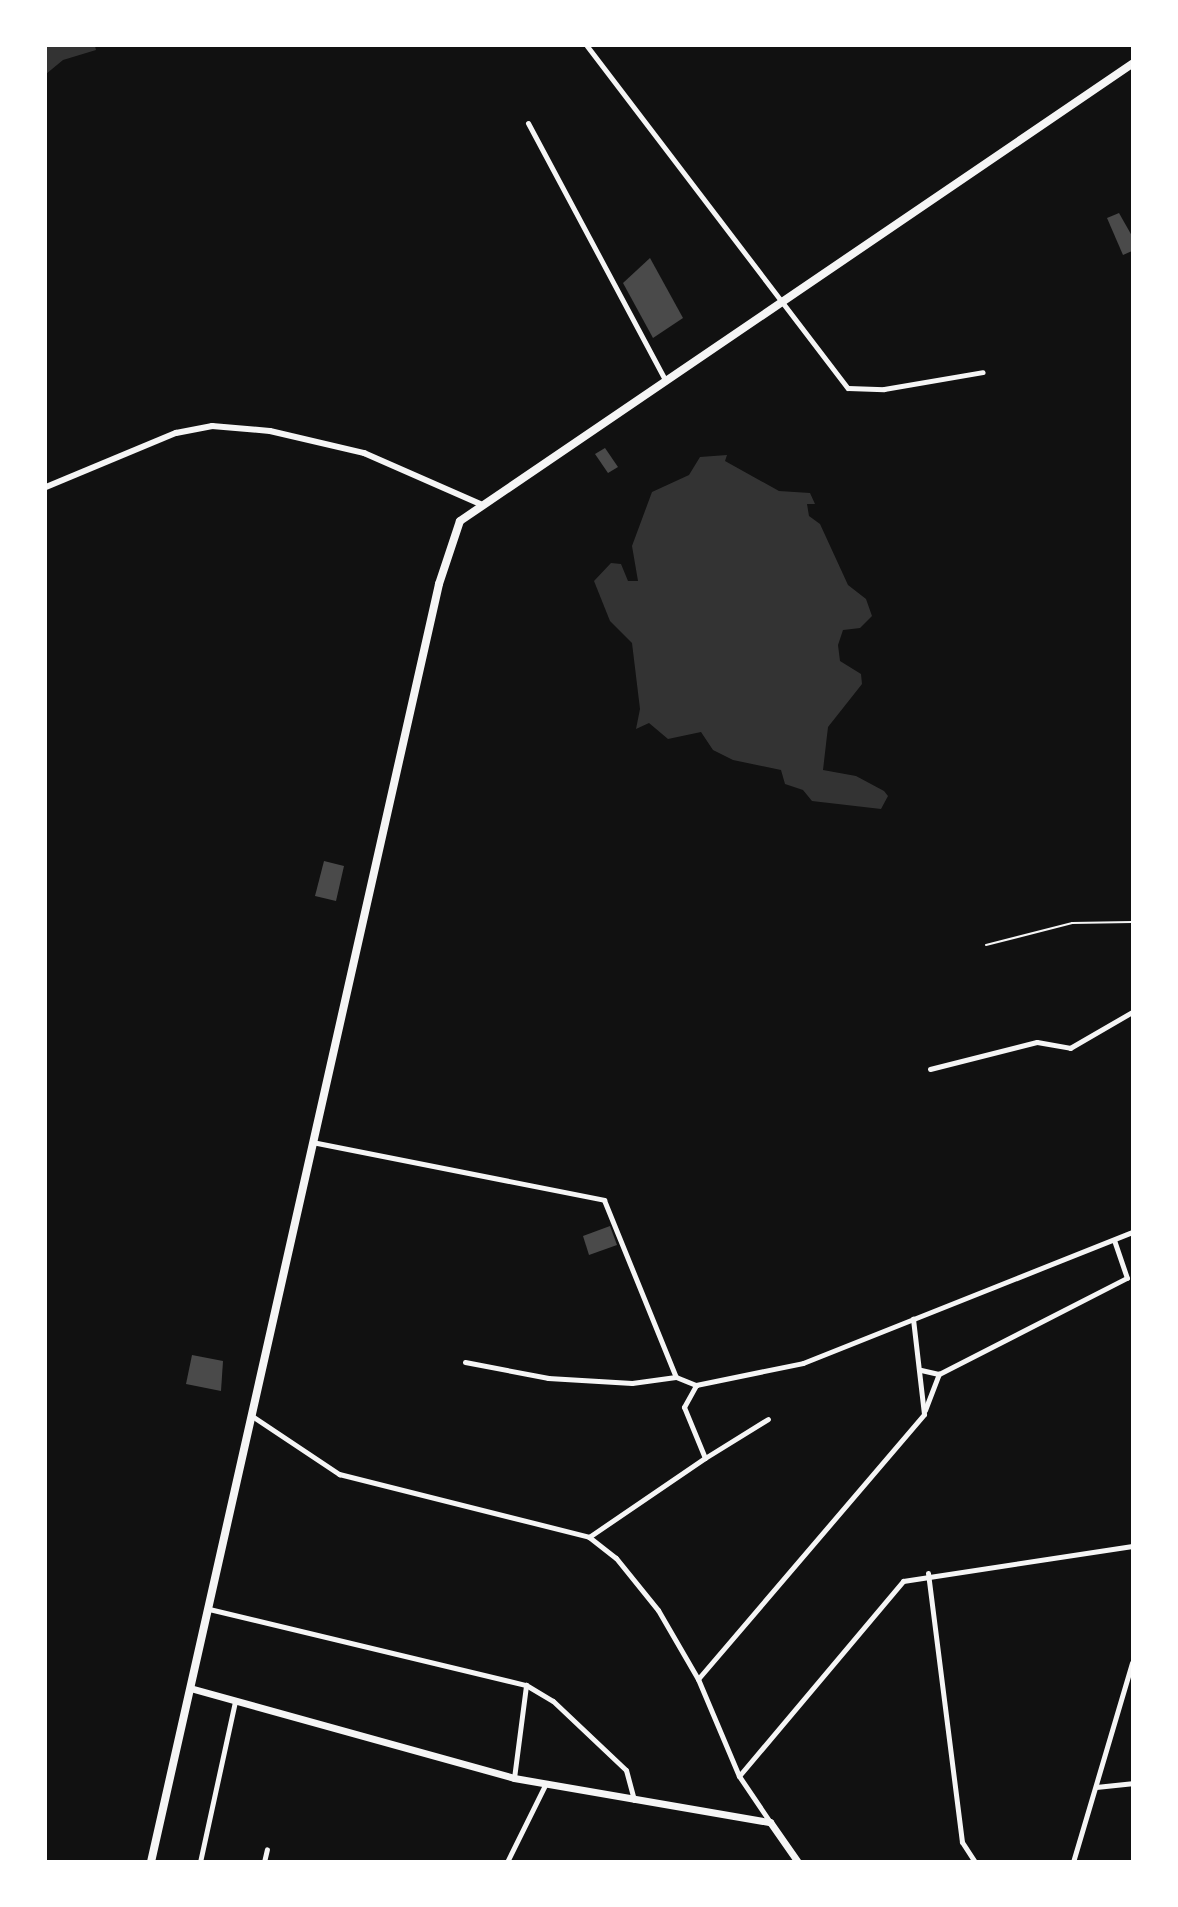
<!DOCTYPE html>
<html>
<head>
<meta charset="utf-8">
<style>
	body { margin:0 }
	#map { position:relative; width:1178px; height:1907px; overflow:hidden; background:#111; font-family:Ubuntu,sans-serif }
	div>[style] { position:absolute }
	.water>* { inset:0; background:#333 }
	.building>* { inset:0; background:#4a4a4a }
	.path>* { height:2px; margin:-1px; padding:0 1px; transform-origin:1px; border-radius:1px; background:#f5f5f5 }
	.minor>* { height:5px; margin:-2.5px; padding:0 2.5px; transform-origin:2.5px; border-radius:2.5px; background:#f5f5f5 }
	.tertiary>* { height:6px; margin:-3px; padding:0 3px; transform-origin:3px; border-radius:3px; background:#f5f5f5 }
	.secondary>* { height:7px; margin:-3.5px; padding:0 3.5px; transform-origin:3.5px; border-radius:3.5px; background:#f5f5f5 }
	.trunk>* { height:8px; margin:-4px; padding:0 4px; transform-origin:4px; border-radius:4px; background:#f5f5f5 }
	span { translate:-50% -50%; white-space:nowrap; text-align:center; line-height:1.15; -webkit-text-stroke:5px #fff; paint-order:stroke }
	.frame { position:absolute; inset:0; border:47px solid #fff; pointer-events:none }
</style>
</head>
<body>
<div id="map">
	<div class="water">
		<i style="clip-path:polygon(46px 46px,95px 46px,96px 50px,63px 60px,46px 74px)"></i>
		<i style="clip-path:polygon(727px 455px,725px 461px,779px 491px,810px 493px,815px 504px,807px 504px,809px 516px,820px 524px,848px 585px,866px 599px,872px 616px,860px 628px,843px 630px,838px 645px,840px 661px,861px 674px,862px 684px,828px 727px,823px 770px,856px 776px,884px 791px,888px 796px,881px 809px,812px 801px,803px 790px,785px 784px,781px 770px,733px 760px,713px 750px,701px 732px,668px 739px,649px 723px,636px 729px,640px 709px,632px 643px,610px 621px,594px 581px,611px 563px,621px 564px,628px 581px,638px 581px,632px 546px,652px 492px,689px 475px,700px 457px)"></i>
	</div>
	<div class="building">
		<i style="clip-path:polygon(1119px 213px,1132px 236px,1132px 251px,1123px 255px,1107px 218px)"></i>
		<i style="clip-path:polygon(650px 258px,683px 318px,653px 338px,623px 283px)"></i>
		<i style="clip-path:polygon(605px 448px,618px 467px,608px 473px,595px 454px)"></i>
		<i style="clip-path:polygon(324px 861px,344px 866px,336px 901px,315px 896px)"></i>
		<i style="clip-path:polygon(610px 1226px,617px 1245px,589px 1255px,583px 1236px)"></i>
		<i style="clip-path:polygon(192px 1355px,223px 1361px,221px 1391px,186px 1384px)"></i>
	</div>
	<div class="path">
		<i style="left:986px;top:945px;width:89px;rotate:-14.3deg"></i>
		<i style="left:1072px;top:923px;width:60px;rotate:-1deg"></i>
	</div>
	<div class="minor">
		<i style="left:587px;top:46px;width:430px;rotate:52.7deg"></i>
		<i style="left:848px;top:388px;width:36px;rotate:2deg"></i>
		<i style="left:884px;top:389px;width:100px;rotate:-9.7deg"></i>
		<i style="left:528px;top:123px;width:291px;rotate:61.9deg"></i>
		<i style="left:930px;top:1069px;width:110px;rotate:-14.2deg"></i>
		<i style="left:1037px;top:1042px;width:34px;rotate:10deg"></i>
		<i style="left:1070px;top:1048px;width:72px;rotate:-30.1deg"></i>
		<i style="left:312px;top:1142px;width:298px;rotate:11.2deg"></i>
		<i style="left:604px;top:1200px;width:191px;rotate:67.9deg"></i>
		<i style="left:676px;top:1377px;width:22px;rotate:22deg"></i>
		<i style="left:465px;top:1362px;width:85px;rotate:10.9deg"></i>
		<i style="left:548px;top:1378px;width:84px;rotate:3.4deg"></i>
		<i style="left:632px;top:1383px;width:44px;rotate:-7.8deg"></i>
		<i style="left:921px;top:1370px;width:18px;rotate:13deg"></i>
		<i style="left:939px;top:1374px;width:211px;rotate:-27.1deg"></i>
		<i style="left:1127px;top:1278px;width:40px;rotate:-108.9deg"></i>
		<i style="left:925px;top:1410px;width:39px;rotate:-69deg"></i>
		<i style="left:252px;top:1416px;width:105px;rotate:33.7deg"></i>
		<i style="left:339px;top:1474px;width:258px;rotate:14.1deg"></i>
		<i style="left:589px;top:1537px;width:34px;rotate:38deg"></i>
		<i style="left:616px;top:1558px;width:67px;rotate:51.1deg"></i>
		<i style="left:658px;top:1610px;width:80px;rotate:59.9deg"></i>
		<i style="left:698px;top:1679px;width:105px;rotate:67.1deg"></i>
		<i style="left:739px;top:1776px;width:55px;rotate:56deg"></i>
		<i style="left:705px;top:1458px;width:74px;rotate:-31.8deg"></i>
		<i style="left:589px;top:1537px;width:140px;rotate:-34.3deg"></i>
		<i style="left:705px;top:1458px;width:55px;rotate:-112.4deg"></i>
		<i style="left:684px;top:1407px;width:25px;rotate:-61deg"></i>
		<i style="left:696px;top:1385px;width:109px;rotate:-11.6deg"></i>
		<i style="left:803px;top:1363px;width:354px;rotate:-21.7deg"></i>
		<i style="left:928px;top:1573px;width:271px;rotate:82.8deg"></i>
		<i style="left:962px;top:1842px;width:24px;rotate:57deg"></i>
		<i style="left:209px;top:1609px;width:326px;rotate:13.5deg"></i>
		<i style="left:526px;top:1685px;width:31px;rotate:31deg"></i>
		<i style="left:553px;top:1701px;width:100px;rotate:43.4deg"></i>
		<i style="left:626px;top:1770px;width:31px;rotate:75deg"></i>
		<i style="left:698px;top:1679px;width:348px;rotate:-49.5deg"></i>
		<i style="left:924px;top:1414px;width:96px;rotate:-96.6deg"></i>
		<i style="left:739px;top:1776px;width:255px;rotate:-49.9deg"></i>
		<i style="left:903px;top:1581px;width:232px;rotate:-8.7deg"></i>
		<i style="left:514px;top:1778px;width:94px;rotate:-82.6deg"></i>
		<i style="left:1096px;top:1787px;width:36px;rotate:-6deg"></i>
		<i style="left:200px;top:1862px;width:165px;rotate:-77.7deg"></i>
		<i style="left:264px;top:1862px;width:13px;rotate:-77deg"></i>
		<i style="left:507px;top:1862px;width:86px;rotate:-63.7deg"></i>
		<i style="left:1073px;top:1862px;width:208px;rotate:-73.5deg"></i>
	</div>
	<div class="tertiary">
		<i style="left:46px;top:487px;width:141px;rotate:-22.6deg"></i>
		<i style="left:176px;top:433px;width:37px;rotate:-11deg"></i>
		<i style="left:212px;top:426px;width:58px;rotate:4.9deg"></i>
		<i style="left:270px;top:431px;width:97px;rotate:13.2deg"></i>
		<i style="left:364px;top:453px;width:127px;rotate:23.7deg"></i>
	</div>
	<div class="secondary">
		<i style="left:190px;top:1688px;width:336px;rotate:15.5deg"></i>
		<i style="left:514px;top:1778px;width:260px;rotate:9.8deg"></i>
		<i style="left:770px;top:1822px;width:49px;rotate:55deg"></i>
	</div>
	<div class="trunk">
		<i style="left:151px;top:1862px;width:1310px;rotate:-77.3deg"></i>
		<i style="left:439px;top:584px;width:66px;rotate:-71.6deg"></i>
		<i style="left:460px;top:521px;width:813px;rotate:-34.22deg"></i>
	</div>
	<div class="frame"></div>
</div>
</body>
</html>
